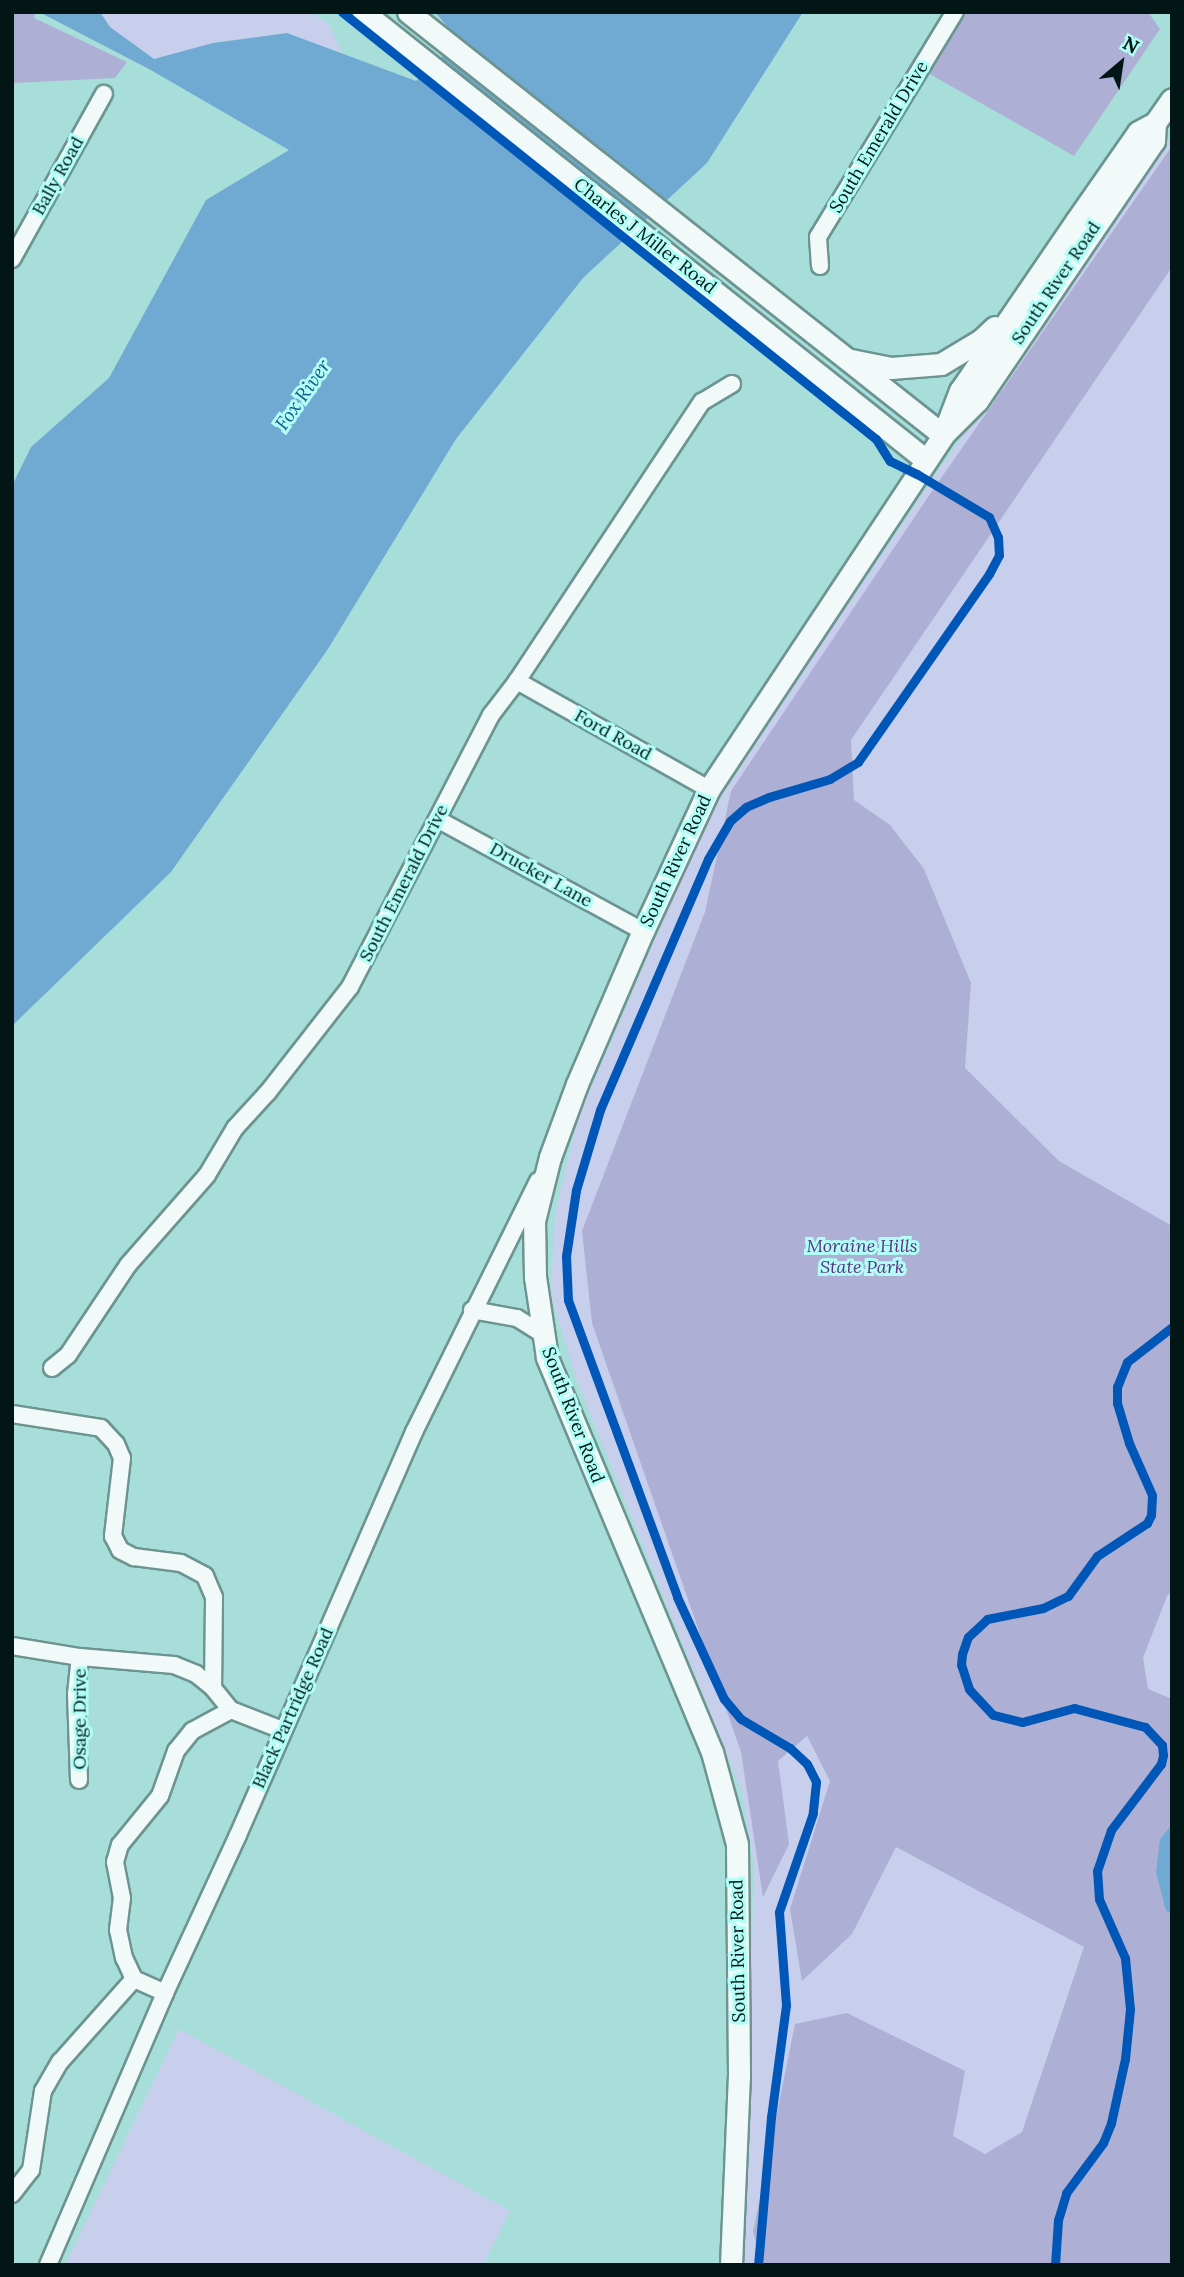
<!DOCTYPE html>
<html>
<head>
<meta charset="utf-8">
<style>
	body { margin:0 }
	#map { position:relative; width:1184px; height:2277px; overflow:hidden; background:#a8deda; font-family:Lora,serif }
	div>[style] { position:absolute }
	.green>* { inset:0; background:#c7cfec }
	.forest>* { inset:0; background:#adb0d4 }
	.water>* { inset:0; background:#70aad2 }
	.roads { filter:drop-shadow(2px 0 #6c9491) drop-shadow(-2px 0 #6c9491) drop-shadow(0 2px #6c9491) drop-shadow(0 -2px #6c9491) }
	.street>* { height:16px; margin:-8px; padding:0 8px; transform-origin:8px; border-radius:8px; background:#f2faf9 }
	.secondary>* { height:21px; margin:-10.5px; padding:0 10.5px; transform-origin:10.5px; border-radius:10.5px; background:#f2faf9 }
	.cycleway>* { height:9px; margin:-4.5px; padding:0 4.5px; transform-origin:4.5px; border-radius:4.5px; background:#0057b8 }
	span { translate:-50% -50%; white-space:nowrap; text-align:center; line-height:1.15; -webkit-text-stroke:6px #b1fef7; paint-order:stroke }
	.street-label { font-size:18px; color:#021715 }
	.park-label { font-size:18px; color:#613082; font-style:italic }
	.water-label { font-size:19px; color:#17588f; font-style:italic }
	.frame { position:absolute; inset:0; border:14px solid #021715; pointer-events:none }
	.north { position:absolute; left:1086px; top:28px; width:70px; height:70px; -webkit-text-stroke:5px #b1fef7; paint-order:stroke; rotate:29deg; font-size:19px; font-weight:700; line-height:28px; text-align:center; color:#021715 }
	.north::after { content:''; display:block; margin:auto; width:24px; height:32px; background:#021715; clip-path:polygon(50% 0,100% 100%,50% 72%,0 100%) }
</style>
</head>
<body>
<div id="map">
	<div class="green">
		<i style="clip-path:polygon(100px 12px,311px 12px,330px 26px,342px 53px,287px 33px,213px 43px,154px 59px,110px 27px)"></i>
		<i style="clip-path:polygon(1172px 135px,1172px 2265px,744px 2265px,754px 1865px,742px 1792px,577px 1381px,551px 1296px,555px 1214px,578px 1118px,714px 802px,936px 474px)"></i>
		<i style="clip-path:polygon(179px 2029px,510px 2211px,483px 2265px,65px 2265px)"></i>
	</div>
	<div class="forest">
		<i style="clip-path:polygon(12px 12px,36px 12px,34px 18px,127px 62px,115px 78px,15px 83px,12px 87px)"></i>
		<i style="clip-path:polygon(965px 12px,1148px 12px,1160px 29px,1074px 156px,928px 73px)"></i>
		<i style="clip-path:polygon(1172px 146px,1172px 267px,851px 740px,854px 800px,890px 825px,924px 869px,971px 983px,965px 1068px,1059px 1161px,1172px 1226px,1172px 1591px,1167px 1596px,1143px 1658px,1148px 1689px,1172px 1699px,1172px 1824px,1160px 1839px,1166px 1911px,1172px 1914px,1172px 2265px,763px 2265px,753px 2232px,795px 2024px,847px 2013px,965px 2071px,953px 2136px,985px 2154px,1022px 2132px,1084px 1947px,896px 1847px,852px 1934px,802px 1981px,790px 1909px,830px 1781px,807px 1736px,778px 1761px,789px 1844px,763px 1897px,741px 1752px,592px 1323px,582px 1231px,705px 912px,731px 791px,930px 494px)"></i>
	</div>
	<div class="water">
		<i style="clip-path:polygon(39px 12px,100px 12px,110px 27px,154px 59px,213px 43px,287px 33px,416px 81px,448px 51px,456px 37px,435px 12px,803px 12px,707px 163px,583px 278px,456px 439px,328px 649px,171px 872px,12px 1026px,12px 486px,31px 447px,109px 378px,206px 200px,289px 150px,149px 69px)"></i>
		<i style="clip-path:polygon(1172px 1824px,1172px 1914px,1166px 1911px,1156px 1872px,1160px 1839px)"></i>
	</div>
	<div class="roads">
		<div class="street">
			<i style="left:12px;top:259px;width:189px;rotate:-60.9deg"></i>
			<i style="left:820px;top:266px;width:29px;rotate:-94deg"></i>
			<i style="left:818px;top:237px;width:263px;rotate:-58.7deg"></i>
			<i style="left:517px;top:681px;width:220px;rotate:29.4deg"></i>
			<i style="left:439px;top:820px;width:232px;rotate:28.6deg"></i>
			<i style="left:472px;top:1310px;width:46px;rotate:10.1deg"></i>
			<i style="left:517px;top:1318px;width:32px;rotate:32deg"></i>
			<i style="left:52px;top:1368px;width:21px;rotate:-39deg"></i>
			<i style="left:68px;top:1355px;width:108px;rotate:-56.3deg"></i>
			<i style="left:128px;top:1265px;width:120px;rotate:-48.7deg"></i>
			<i style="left:207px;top:1175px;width:55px;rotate:-59.2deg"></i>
			<i style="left:235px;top:1128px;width:49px;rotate:-47.5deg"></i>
			<i style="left:268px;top:1092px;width:133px;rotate:-52deg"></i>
			<i style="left:350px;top:987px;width:306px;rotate:-62.6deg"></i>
			<i style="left:491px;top:715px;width:43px;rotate:-52.6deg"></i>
			<i style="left:517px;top:681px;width:335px;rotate:-56.5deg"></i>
			<i style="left:702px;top:402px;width:35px;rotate:-31deg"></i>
			<i style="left:12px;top:1414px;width:90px;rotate:8.9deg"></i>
			<i style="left:101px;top:1428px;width:22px;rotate:47deg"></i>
			<i style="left:116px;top:1444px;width:15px;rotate:67deg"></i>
			<i style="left:122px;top:1458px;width:79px;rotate:96.6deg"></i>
			<i style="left:113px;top:1536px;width:16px;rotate:63deg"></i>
			<i style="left:120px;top:1550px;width:16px;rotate:27deg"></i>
			<i style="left:134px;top:1557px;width:47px;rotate:7.3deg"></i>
			<i style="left:181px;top:1563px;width:27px;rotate:28deg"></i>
			<i style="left:205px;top:1576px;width:23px;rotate:67deg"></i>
			<i style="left:214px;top:1597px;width:91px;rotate:90.6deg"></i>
			<i style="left:12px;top:1646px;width:69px;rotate:9.2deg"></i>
			<i style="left:80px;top:1657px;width:94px;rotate:4.9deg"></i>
			<i style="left:174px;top:1665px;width:24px;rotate:22deg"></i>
			<i style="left:196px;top:1674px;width:22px;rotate:39deg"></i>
			<i style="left:213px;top:1688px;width:28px;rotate:51deg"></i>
			<i style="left:231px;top:1710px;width:55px;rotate:21.4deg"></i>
			<i style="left:79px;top:1780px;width:86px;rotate:-92deg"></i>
			<i style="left:76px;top:1694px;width:37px;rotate:-84deg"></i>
			<i style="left:134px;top:1979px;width:34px;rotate:24deg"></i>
			<i style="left:12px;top:2194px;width:31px;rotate:-52deg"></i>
			<i style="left:31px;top:2170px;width:80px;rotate:-81.4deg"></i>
			<i style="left:43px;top:2091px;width:34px;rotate:-60deg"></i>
			<i style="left:60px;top:2062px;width:111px;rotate:-48.3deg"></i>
			<i style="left:134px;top:1979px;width:23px;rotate:-115deg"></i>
			<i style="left:124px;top:1958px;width:29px;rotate:-102deg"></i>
			<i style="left:118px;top:1930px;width:32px;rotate:-83deg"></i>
			<i style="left:122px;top:1898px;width:37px;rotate:-101deg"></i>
			<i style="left:115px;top:1862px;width:18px;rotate:-74deg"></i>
			<i style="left:120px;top:1845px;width:63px;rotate:-50.8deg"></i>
			<i style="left:160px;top:1796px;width:48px;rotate:-70.4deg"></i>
			<i style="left:176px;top:1751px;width:26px;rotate:-51deg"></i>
			<i style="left:192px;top:1731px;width:44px;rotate:-28.3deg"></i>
			<i style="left:48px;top:2265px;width:296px;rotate:-66.7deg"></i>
			<i style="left:165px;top:1993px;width:174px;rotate:-65.2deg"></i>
			<i style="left:238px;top:1835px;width:440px;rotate:-66.4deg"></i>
			<i style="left:414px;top:1432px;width:280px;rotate:-63.7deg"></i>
		</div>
		<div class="secondary">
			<i style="left:363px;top:12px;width:719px;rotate:38.51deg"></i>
			<i style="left:408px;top:12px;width:682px;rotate:38.33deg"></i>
			<i style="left:851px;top:360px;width:41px;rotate:11.3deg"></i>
			<i style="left:891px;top:368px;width:50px;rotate:-4.6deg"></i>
			<i style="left:941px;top:364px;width:47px;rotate:-31deg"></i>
			<i style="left:981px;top:340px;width:19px;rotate:-43deg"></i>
			<i style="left:946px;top:427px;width:39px;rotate:-69deg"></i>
			<i style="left:960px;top:391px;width:206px;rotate:-55.7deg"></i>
			<i style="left:1076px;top:221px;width:108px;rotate:-55.1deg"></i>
			<i style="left:1138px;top:132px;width:19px;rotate:-28deg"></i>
			<i style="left:1155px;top:123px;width:29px;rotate:-55deg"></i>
			<i style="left:731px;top:2265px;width:190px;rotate:-87.6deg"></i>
			<i style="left:739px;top:2075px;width:231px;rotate:-90.5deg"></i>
			<i style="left:737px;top:1844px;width:95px;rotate:-105.2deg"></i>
			<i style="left:712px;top:1752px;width:428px;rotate:-112.7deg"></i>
			<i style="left:547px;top:1357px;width:81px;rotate:-98.5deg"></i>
			<i style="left:535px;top:1277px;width:56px;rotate:-91deg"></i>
			<i style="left:534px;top:1221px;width:66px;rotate:-76deg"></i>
			<i style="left:550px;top:1157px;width:78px;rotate:-69.7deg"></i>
			<i style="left:577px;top:1084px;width:167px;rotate:-66.7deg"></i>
			<i style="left:643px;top:931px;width:157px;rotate:-65.1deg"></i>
			<i style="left:709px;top:789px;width:424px;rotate:-56.5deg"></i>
			<i style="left:943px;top:435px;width:48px;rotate:-45deg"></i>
			<i style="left:977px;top:401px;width:315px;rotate:-55.8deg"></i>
			<i style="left:1154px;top:141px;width:18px;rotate:-87deg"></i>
		</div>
	</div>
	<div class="cycleway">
		<i style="left:342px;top:12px;width:684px;rotate:38.65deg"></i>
		<i style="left:876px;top:439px;width:26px;rotate:58deg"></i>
		<i style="left:890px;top:461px;width:30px;rotate:26deg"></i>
		<i style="left:917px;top:474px;width:84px;rotate:30.8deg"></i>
		<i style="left:989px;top:517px;width:22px;rotate:66deg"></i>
		<i style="left:998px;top:537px;width:18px;rotate:87deg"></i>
		<i style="left:999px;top:555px;width:21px;rotate:118deg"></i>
		<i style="left:989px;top:574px;width:229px;rotate:124.9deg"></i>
		<i style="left:858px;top:762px;width:33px;rotate:149deg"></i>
		<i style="left:830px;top:779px;width:64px;rotate:163.6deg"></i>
		<i style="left:769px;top:797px;width:25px;rotate:157deg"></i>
		<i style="left:746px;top:807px;width:21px;rotate:139deg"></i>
		<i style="left:730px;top:821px;width:44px;rotate:120.1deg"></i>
		<i style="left:708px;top:859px;width:273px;rotate:113.3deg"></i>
		<i style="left:600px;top:1110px;width:84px;rotate:106.7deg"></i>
		<i style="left:576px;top:1190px;width:67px;rotate:98.6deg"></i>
		<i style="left:566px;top:1256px;width:44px;rotate:87.4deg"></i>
		<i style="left:568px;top:1300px;width:316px;rotate:69.8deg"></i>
		<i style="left:677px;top:1597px;width:112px;rotate:65.3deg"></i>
		<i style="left:724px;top:1699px;width:26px;rotate:50deg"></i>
		<i style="left:741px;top:1719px;width:57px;rotate:30.6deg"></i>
		<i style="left:790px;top:1748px;width:23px;rotate:43deg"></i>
		<i style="left:807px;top:1764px;width:20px;rotate:63deg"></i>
		<i style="left:816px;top:1782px;width:31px;rotate:96deg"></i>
		<i style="left:813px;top:1813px;width:105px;rotate:109deg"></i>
		<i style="left:779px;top:1912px;width:93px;rotate:85.7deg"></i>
		<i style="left:786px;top:2005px;width:113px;rotate:97.6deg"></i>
		<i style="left:771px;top:2117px;width:149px;rotate:95deg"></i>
		<i style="left:1055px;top:2265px;width:45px;rotate:-86.2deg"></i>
		<i style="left:1058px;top:2220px;width:28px;rotate:-73deg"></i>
		<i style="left:1066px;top:2193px;width:62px;rotate:-53.5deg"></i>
		<i style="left:1103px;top:2143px;width:22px;rotate:-68deg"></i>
		<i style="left:1111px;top:2123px;width:66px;rotate:-77.7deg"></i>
		<i style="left:1125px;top:2059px;width:50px;rotate:-84.3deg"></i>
		<i style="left:1130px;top:2009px;width:51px;rotate:-95.6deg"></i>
		<i style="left:1125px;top:1958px;width:64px;rotate:-113.8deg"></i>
		<i style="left:1099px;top:1899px;width:28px;rotate:-94deg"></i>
		<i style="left:1097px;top:1871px;width:43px;rotate:-71.1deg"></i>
		<i style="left:1111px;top:1830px;width:83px;rotate:-52.9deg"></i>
		<i style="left:1161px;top:1764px;width:9px;rotate:-77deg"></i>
		<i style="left:1163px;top:1755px;width:10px;rotate:-96deg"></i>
		<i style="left:1162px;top:1745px;width:25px;rotate:-133deg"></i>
		<i style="left:1145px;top:1727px;width:73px;rotate:-165deg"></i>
		<i style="left:1074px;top:1708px;width:54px;rotate:164.9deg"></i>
		<i style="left:1022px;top:1722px;width:30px;rotate:-166deg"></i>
		<i style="left:993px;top:1715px;width:35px;rotate:-133deg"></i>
		<i style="left:969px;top:1689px;width:25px;rotate:-108deg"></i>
		<i style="left:961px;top:1665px;width:11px;rotate:-85deg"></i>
		<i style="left:962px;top:1654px;width:18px;rotate:-71deg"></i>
		<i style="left:968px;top:1637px;width:26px;rotate:-43deg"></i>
		<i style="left:987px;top:1619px;width:57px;rotate:-11.1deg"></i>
		<i style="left:1043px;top:1608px;width:28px;rotate:-26deg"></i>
		<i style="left:1068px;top:1596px;width:49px;rotate:-54.1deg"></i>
		<i style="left:1097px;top:1556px;width:60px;rotate:-33.4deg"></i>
		<i style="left:1147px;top:1523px;width:9px;rotate:-63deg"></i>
		<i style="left:1151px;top:1515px;width:20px;rotate:-87deg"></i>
		<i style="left:1152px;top:1495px;width:57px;rotate:-113.9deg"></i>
		<i style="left:1129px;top:1443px;width:42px;rotate:-106.7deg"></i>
		<i style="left:1117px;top:1403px;width:16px;rotate:-90deg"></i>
		<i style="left:1117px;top:1387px;width:27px;rotate:-68deg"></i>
		<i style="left:1127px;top:1362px;width:57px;rotate:-37.9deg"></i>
	</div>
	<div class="street-label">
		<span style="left:879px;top:137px;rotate:-59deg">South Emerald Drive</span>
		<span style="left:58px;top:176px;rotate:-61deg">Bally Road</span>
		<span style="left:645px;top:236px;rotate:38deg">Charles J Miller Road</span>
		<span style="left:1056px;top:283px;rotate:-56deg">South River Road</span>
		<span style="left:613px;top:735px;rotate:29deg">Ford Road</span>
		<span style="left:676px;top:861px;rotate:-65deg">South River Road</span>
		<span style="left:541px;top:875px;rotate:29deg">Drucker Lane</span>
		<span style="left:404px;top:883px;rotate:-63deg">South Emerald Drive</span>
		<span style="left:573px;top:1415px;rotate:69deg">South River Road</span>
		<span style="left:293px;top:1708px;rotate:-66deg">Black Partridge Road</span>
		<span style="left:80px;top:1719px;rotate:-90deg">Osage Drive</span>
		<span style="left:738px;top:1951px;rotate:-91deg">South River Road</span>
	</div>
	<div class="park-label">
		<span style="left:862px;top:1257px">Moraine Hills<br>State Park</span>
	</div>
	<div class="water-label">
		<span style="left:303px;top:395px;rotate:-55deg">Fox River</span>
	</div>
	<div class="frame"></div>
	<div class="north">N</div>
</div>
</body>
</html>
